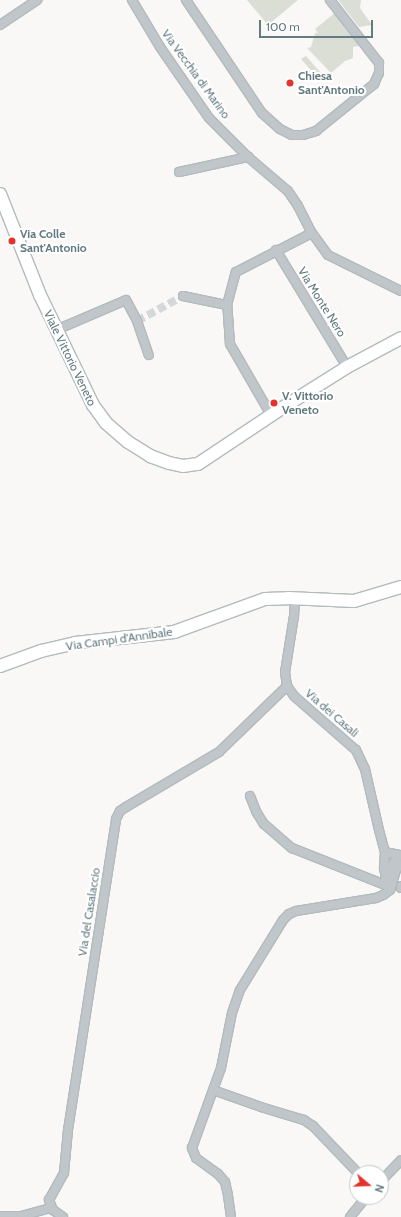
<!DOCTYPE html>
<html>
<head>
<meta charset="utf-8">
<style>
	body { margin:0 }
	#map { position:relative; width:401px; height:1217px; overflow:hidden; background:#f9f8f6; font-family:Cabin,sans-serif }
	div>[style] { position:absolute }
	.green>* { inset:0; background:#daded5 }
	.minor-tunnel>* { height:8px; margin-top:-4px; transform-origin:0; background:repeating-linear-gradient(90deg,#d4d8d9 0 8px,transparent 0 12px) }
	.roads { filter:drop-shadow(1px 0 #b2bbbd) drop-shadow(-1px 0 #b2bbbd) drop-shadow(0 1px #b2bbbd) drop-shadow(0 -1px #b2bbbd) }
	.minor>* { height:8px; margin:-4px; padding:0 4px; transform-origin:4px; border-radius:4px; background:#c0c6c9 }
	.secondary>* { height:12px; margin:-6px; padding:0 6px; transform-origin:6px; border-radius:6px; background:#fff }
	.dots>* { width:11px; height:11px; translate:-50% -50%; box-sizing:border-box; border:2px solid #fff; border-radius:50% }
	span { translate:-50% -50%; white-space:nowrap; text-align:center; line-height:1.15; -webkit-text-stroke:4px #fff; paint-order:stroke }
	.street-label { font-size:12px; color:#647a81 }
	.poi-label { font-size:12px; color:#647a81; font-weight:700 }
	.left { translate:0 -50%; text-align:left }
	.north { position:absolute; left:349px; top:1165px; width:40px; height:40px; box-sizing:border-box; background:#fff; border:1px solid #c1cacd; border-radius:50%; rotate:109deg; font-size:11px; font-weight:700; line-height:16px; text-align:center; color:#647a81 }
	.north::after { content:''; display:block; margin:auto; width:14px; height:18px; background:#e3332c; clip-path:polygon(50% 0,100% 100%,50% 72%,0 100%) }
	.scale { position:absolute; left:259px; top:20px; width:114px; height:18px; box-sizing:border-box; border:2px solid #647a81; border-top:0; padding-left:5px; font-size:12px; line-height:14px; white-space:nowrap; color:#647a81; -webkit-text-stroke:3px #fff; paint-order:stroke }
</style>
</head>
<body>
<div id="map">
	<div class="green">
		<i style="clip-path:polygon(247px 0,298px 0,268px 25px)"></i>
		<i style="clip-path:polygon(338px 0,361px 0,360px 8px,372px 25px,359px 27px)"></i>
		<i style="clip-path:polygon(337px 11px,362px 42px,359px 46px,353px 47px,353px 58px,345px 61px,331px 73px,307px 48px,311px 47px,315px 33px,318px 33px,315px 29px)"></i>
		<i style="clip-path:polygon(306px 56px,321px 73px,317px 77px,301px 59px)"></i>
	</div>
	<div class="minor-tunnel">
		<i style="left:137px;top:321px;width:52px;rotate:-28.5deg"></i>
	</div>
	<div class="roads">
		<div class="minor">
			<i style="left:132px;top:0;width:55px;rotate:59.2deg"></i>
			<i style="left:160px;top:47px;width:86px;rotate:55.4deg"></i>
			<i style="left:209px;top:118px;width:55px;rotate:45deg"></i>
			<i style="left:248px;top:157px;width:52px;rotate:40.4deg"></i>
			<i style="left:288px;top:191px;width:18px;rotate:56deg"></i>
			<i style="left:298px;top:206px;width:30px;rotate:63deg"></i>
			<i style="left:312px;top:233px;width:27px;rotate:54deg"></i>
			<i style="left:328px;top:255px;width:81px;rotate:26.3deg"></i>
			<i style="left:186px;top:0;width:136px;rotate:56.1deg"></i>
			<i style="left:262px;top:113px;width:24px;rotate:42deg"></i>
			<i style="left:280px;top:129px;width:13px;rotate:27deg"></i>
			<i style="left:292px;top:135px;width:11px"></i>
			<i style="left:303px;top:135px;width:14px;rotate:-17deg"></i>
			<i style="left:316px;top:131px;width:75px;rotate:-39deg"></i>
			<i style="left:374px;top:84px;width:12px;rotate:-66deg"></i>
			<i style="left:379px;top:73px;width:10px;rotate:-90deg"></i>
			<i style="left:379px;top:63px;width:80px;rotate:-127.9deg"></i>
			<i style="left:0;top:25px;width:45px;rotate:-34deg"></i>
			<i style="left:179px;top:172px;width:71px;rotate:-12.3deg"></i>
			<i style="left:276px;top:250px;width:137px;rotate:58.7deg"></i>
			<i style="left:183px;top:296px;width:45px;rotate:11.6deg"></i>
			<i style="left:56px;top:330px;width:76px;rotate:-23.2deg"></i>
			<i style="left:126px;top:300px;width:24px;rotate:62deg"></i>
			<i style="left:137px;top:321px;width:36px;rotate:71deg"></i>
			<i style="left:271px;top:415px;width:82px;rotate:-120deg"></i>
			<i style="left:230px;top:344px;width:39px;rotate:-94deg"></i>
			<i style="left:227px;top:305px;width:34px;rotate:-75deg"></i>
			<i style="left:236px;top:272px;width:85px;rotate:-27.2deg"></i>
			<i style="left:295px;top:598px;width:18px;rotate:93deg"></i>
			<i style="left:294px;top:616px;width:57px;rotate:99.1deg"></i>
			<i style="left:285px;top:672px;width:14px;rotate:82deg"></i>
			<i style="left:287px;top:686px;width:12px;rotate:55deg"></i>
			<i style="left:294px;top:696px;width:82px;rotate:41.1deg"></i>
			<i style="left:356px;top:750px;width:21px;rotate:65deg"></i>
			<i style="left:365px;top:769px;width:63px;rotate:77.1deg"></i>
			<i style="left:379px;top:830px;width:23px;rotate:75deg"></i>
			<i style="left:385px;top:852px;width:16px;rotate:11deg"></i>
			<i style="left:250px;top:796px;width:18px;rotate:68deg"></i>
			<i style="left:257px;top:813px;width:13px;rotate:58deg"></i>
			<i style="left:264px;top:824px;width:37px;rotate:41deg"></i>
			<i style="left:292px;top:848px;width:103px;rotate:21.6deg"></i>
			<i style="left:385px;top:852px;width:16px;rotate:94deg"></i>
			<i style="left:384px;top:868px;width:15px;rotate:79deg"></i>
			<i style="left:390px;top:877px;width:12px;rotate:-81deg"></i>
			<i style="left:392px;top:865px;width:12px;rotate:-55deg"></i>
			<i style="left:401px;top:886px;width:2px;rotate:90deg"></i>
			<i style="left:213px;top:1090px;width:54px;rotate:19.4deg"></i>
			<i style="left:264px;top:1108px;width:42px;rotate:16.7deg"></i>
			<i style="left:304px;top:1120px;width:11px;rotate:34deg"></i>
			<i style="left:313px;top:1126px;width:65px;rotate:46.2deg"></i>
			<i style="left:381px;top:1181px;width:29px;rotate:-46deg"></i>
			<i style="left:0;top:1216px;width:21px"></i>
			<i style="left:21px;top:1216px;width:31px;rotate:-15deg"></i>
			<i style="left:63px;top:1217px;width:12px;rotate:-145deg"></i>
			<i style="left:53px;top:1210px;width:11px;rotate:-112deg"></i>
			<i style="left:49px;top:1200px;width:31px;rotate:-61deg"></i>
			<i style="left:64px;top:1173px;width:43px;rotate:-84.7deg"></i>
			<i style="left:68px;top:1130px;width:315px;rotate:-81.2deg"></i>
			<i style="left:116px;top:819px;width:9px;rotate:-63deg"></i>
			<i style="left:120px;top:811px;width:7px;rotate:-34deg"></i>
			<i style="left:126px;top:807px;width:108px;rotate:-30.6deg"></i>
			<i style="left:219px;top:752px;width:95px;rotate:-44.1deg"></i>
			<i style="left:231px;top:1217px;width:22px;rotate:-98deg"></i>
			<i style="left:228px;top:1195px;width:13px;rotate:-103deg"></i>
			<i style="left:225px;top:1182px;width:11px;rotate:-131deg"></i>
			<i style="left:218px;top:1174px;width:27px;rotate:-144deg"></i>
			<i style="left:196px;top:1158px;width:11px;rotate:-112deg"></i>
			<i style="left:192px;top:1148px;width:85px;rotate:-70.1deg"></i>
			<i style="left:221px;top:1068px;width:56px;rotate:-78.7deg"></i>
			<i style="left:232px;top:1013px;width:24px;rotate:-71deg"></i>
			<i style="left:240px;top:990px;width:82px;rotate:-58.4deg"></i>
			<i style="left:283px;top:920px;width:8px;rotate:-45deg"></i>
			<i style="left:289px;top:914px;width:8px;rotate:-23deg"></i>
			<i style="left:296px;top:911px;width:81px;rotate:-9.2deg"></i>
			<i style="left:376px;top:898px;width:8px;rotate:-23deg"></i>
			<i style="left:383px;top:895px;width:9px;rotate:-36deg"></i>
			<i style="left:390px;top:890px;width:21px;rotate:-73deg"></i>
			<i style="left:396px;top:870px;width:8px;rotate:-50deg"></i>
			<i style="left:350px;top:1217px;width:26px;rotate:-51deg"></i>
		</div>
		<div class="secondary">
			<i style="left:0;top:194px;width:109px;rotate:68.4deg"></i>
			<i style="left:40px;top:295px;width:122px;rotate:64.3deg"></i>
			<i style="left:93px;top:405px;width:22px;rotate:54deg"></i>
			<i style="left:106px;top:423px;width:29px;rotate:41deg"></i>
			<i style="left:128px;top:442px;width:26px;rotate:32deg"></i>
			<i style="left:150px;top:456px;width:20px;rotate:20deg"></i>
			<i style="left:169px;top:463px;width:14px;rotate:12deg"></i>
			<i style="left:183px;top:466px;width:15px;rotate:-8deg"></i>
			<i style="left:198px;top:464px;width:101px;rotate:-33.7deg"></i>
			<i style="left:282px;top:408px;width:77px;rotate:-32.2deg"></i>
			<i style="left:347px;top:367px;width:61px;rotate:-28.2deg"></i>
			<i style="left:0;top:666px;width:44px;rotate:-20.1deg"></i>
			<i style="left:41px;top:651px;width:35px;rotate:-13deg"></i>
			<i style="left:75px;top:643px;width:100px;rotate:-6.3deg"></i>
			<i style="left:174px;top:632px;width:97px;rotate:-19.9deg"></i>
			<i style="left:265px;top:599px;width:23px;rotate:-2deg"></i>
			<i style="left:288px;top:598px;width:66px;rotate:2.6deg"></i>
			<i style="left:354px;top:601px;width:49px;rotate:-16.6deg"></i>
		</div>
	</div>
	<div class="dots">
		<i style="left:290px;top:83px;background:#e3332c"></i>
		<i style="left:12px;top:241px;background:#e3332c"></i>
		<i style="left:274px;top:403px;background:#e3332c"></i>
	</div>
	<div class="street-label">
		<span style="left:196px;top:74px;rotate:54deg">Via Vecchia di Marino</span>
		<span style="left:322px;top:302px;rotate:58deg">Via Monte Nero</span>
		<span style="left:70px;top:358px;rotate:64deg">Viale Vittorio Veneto</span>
		<span style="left:119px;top:639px;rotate:-8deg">Via Campi d'Annibale</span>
		<span style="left:332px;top:713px;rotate:41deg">Via dei Casali</span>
		<span style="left:89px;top:912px;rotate:-81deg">Via del Casalaccio</span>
	</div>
	<div class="poi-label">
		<span class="left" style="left:298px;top:83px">Chiesa<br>Sant'Antonio</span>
		<span class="left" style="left:20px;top:241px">Via Colle<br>Sant'Antonio</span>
		<span class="left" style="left:282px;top:403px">V. Vittorio<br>Veneto</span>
	</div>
	<div class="north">N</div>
	<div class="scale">100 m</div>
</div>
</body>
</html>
